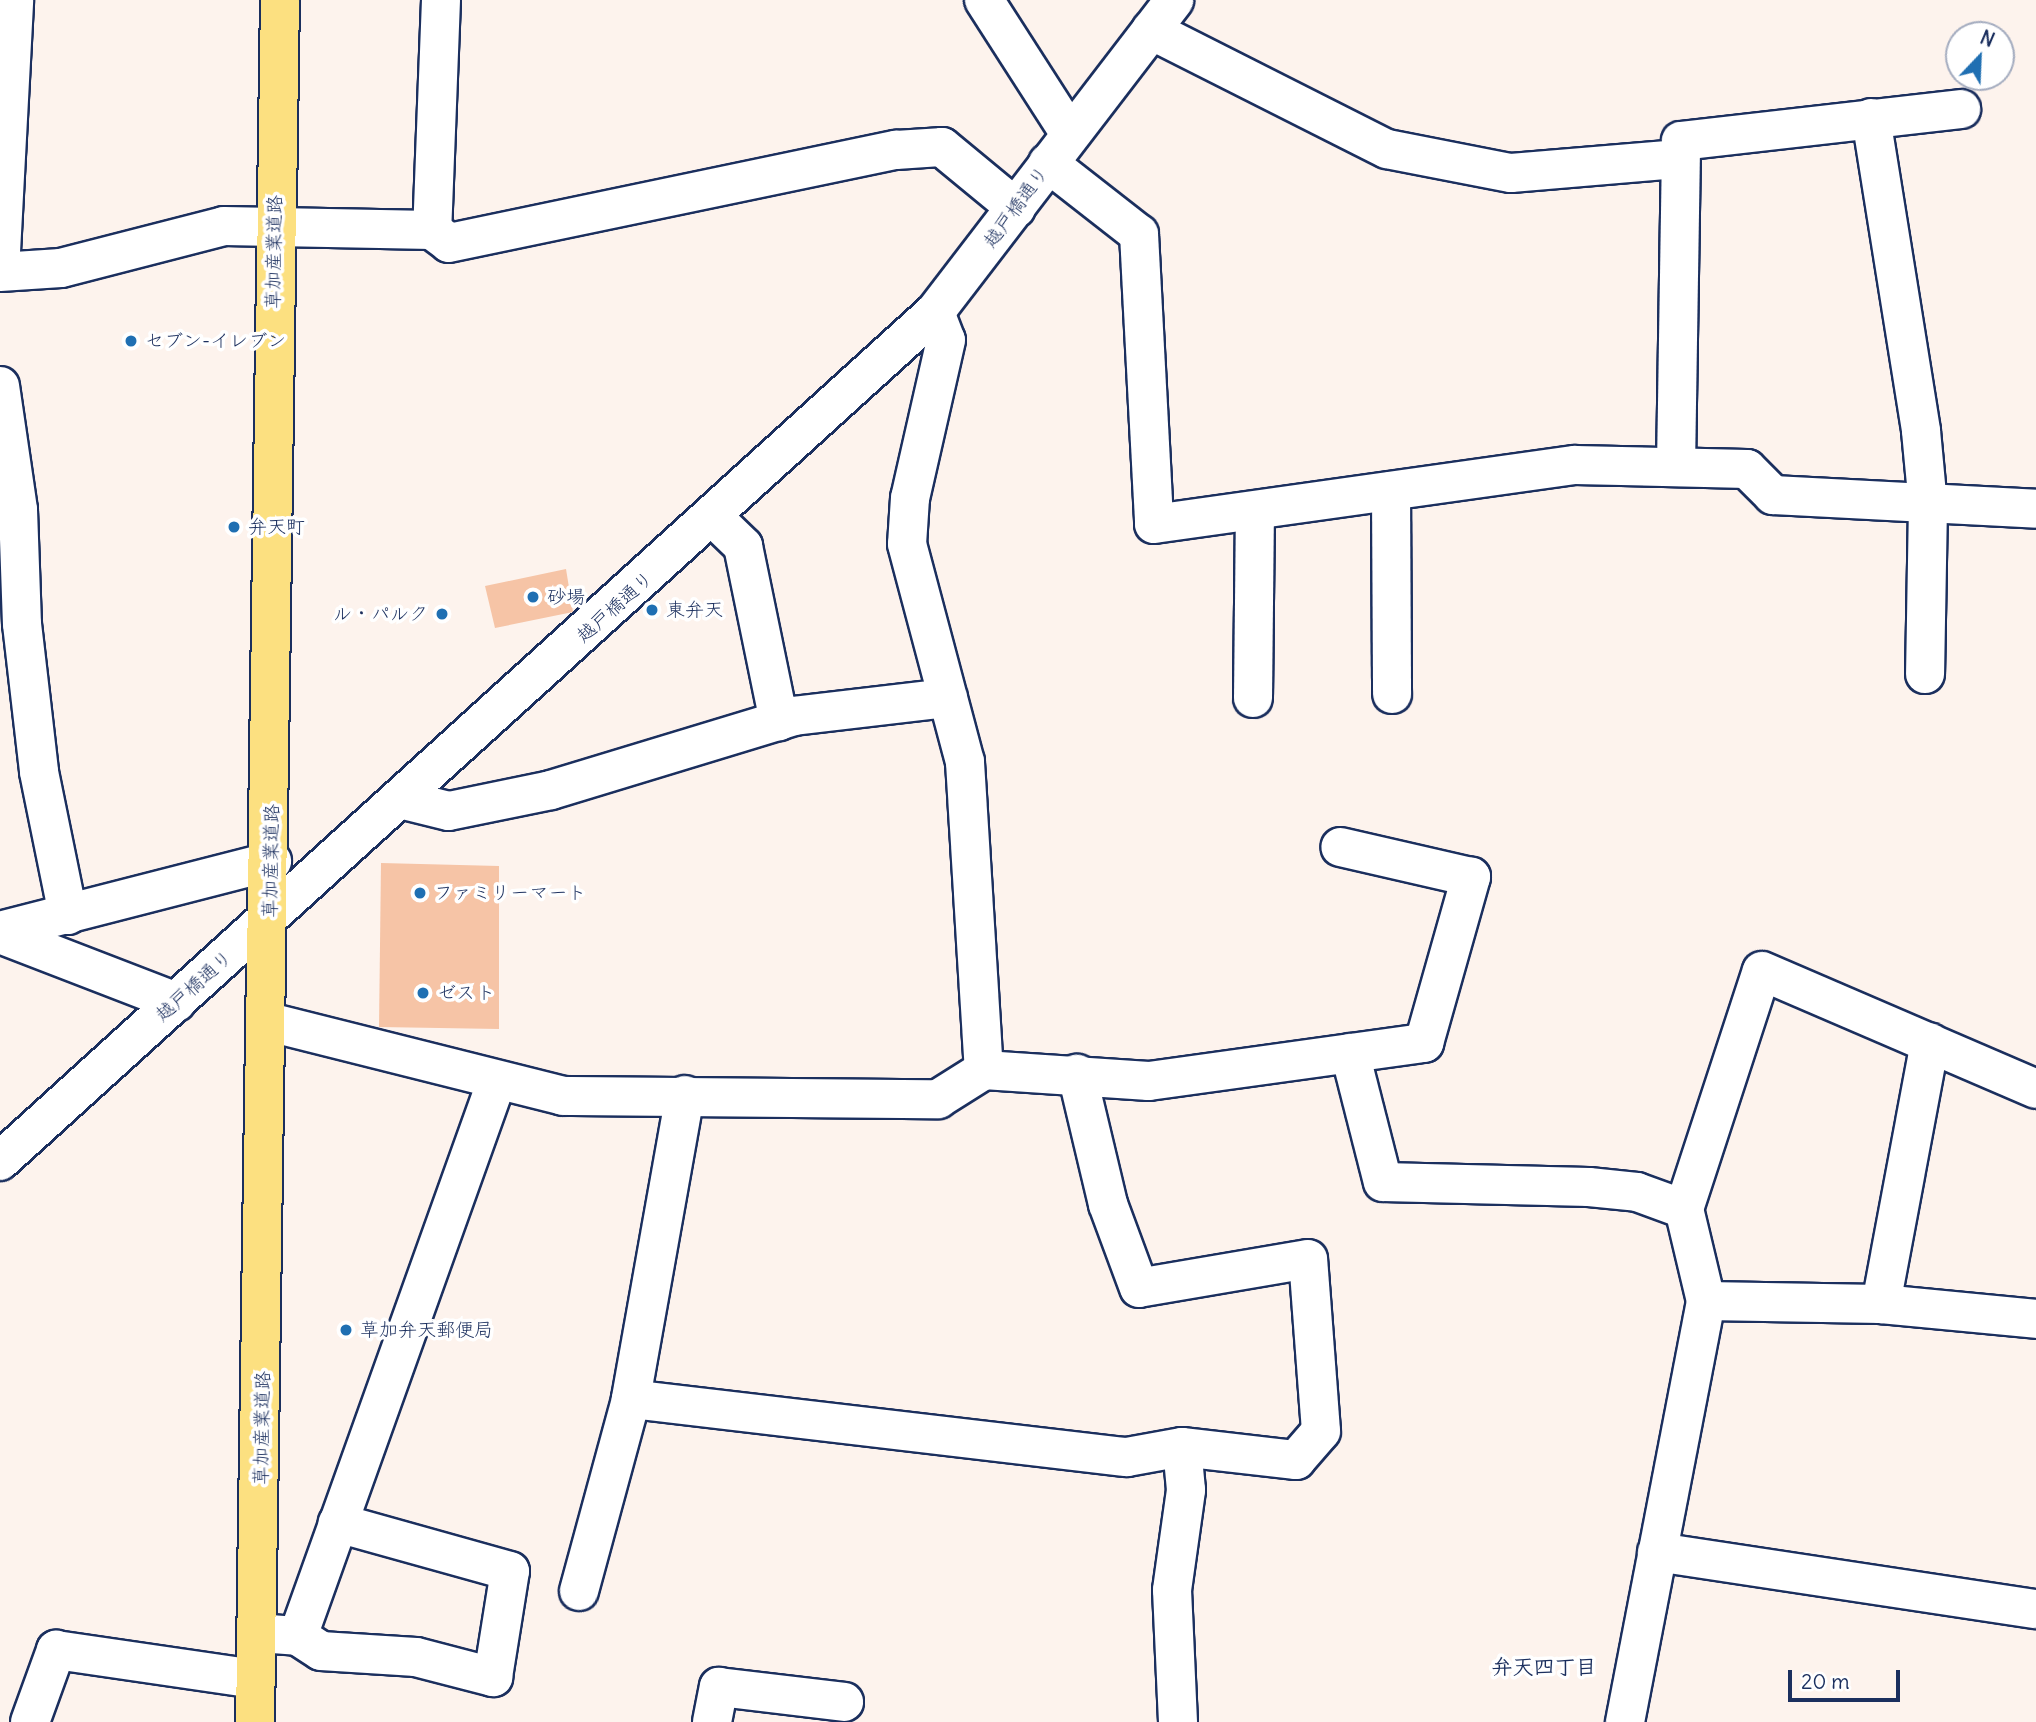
<!DOCTYPE html>
<html>
<head>
<meta charset="utf-8">
<style>
	body { margin:0 }
	#map { position:relative; width:2036px; height:1722px; overflow:hidden; background:#fdf3ed; font-family:Delius,"Klee One",sans-serif }
	div>[style] { position:absolute }
	.building>* { inset:0; background:#f6c4a6 }
	.roads { filter:drop-shadow(2px 0 #1b2f5e) drop-shadow(-2px 0 #1b2f5e) drop-shadow(0 2px #1b2f5e) drop-shadow(0 -2px #1b2f5e) }
	.minor>* { height:38px; margin:-19px; padding:0 19px; transform-origin:19px; border-radius:19px; background:#fff }
	.major>* { height:38px; margin:-19px; padding:0 19px; transform-origin:19px; border-radius:19px; background:#fce080 }
	.dots>* { width:19px; height:19px; translate:-50% -50%; box-sizing:border-box; border:4px solid #fff; border-radius:50% }
	span { translate:-50% -50%; white-space:nowrap; text-align:center; line-height:1.15; -webkit-text-stroke:7px #fff; paint-order:stroke }
	.street-label { font-size:19px; color:#1b2f5e }
	.poi-label { font-size:19px; color:#1b2f5e }
	.left { translate:0 -50%; text-align:left }
	.right { translate:-100% -50%; text-align:right }
	.neighbourhood-label { font-size:21px; color:#1b2f5e; font-weight:700 }
	.north { position:absolute; left:1945px; top:21px; width:70px; height:70px; box-sizing:border-box; background:#fff; border:2px solid #a4acbf; border-radius:50%; rotate:23deg; font-size:19px; font-weight:700; line-height:28px; text-align:center; color:#1b2f5e }
	.north::after { content:''; display:block; margin:auto; width:24px; height:32px; background:#1f6fb2; clip-path:polygon(50% 0,100% 100%,50% 72%,0 100%) }
	.scale { position:absolute; left:1788px; top:1670px; width:112px; height:32px; box-sizing:border-box; border:4px solid #1b2f5e; border-top:0; padding-left:9px; font-size:21px; line-height:24px; white-space:nowrap; color:#1b2f5e; -webkit-text-stroke:5px #fff; paint-order:stroke }
</style>
</head>
<body>
<div id="map">
	<div class="building">
		<i style="clip-path:polygon(566px 569px,573px 612px,495px 628px,485px 586px)"></i>
		<i style="clip-path:polygon(381px 863px,499px 866px,499px 1029px,379px 1027px)"></i>
	</div>
	<div class="roads">
		<div class="minor">
			<i style="left:441px;top:0;width:230px;rotate:92.2deg"></i>
			<i style="left:432px;top:230px;width:21px;rotate:37deg"></i>
			<i style="left:449px;top:243px;width:457px;rotate:-11.8deg"></i>
			<i style="left:896px;top:150px;width:46px;rotate:-3.7deg"></i>
			<i style="left:942px;top:147px;width:96px;rotate:39.5deg"></i>
			<i style="left:984px;top:0;width:159px;rotate:57.3deg"></i>
			<i style="left:1151px;top:30px;width:264px;rotate:26.8deg"></i>
			<i style="left:1387px;top:149px;width:126px;rotate:11deg"></i>
			<i style="left:1511px;top:173px;width:169px;rotate:-4.8deg"></i>
			<i style="left:1871px;top:118px;width:317px;rotate:80.9deg"></i>
			<i style="left:1921px;top:431px;width:74px;rotate:84.6deg"></i>
			<i style="left:1928px;top:505px;width:169px;rotate:91deg"></i>
			<i style="left:1048px;top:163px;width:115px;rotate:38deg"></i>
			<i style="left:1139px;top:234px;width:290px;rotate:87deg"></i>
			<i style="left:1154px;top:524px;width:425px;rotate:-8deg"></i>
			<i style="left:1575px;top:465px;width:172px;rotate:1.3deg"></i>
			<i style="left:1747px;top:469px;width:37px;rotate:45deg"></i>
			<i style="left:1773px;top:495px;width:263px;rotate:3deg"></i>
			<i style="left:0;top:271px;width:271px;rotate:-87deg"></i>
			<i style="left:0;top:272px;width:61px;rotate:-3.8deg"></i>
			<i style="left:61px;top:268px;width:168px;rotate:-14.4deg"></i>
			<i style="left:224px;top:226px;width:208px;rotate:1.1deg"></i>
			<i style="left:935px;top:312px;width:30px;rotate:69deg"></i>
			<i style="left:946px;top:340px;width:162px;rotate:102.8deg"></i>
			<i style="left:910px;top:498px;width:46px;rotate:93.7deg"></i>
			<i style="left:907px;top:544px;width:226px;rotate:75.1deg"></i>
			<i style="left:965px;top:762px;width:309px;rotate:86.5deg"></i>
			<i style="left:0;top:386px;width:125px;rotate:81.7deg"></i>
			<i style="left:18px;top:510px;width:114px;rotate:88deg"></i>
			<i style="left:22px;top:624px;width:149px;rotate:83.4deg"></i>
			<i style="left:39px;top:772px;width:146px;rotate:78.5deg"></i>
			<i style="left:1676px;top:467px;width:326px;rotate:-89.1deg"></i>
			<i style="left:1681px;top:141px;width:282px;rotate:-6.5deg"></i>
			<i style="left:1391px;top:491px;width:203px;rotate:89.7deg"></i>
			<i style="left:713px;top:517px;width:42px;rotate:44deg"></i>
			<i style="left:743px;top:546px;width:179px;rotate:78.4deg"></i>
			<i style="left:1253px;top:698px;width:185px;rotate:-89.4deg"></i>
			<i style="left:400px;top:799px;width:50px;rotate:13.8deg"></i>
			<i style="left:449px;top:811px;width:104px;rotate:-11.6deg"></i>
			<i style="left:551px;top:790px;width:254px;rotate:-16.9deg"></i>
			<i style="left:794px;top:716px;width:155px;rotate:-6.7deg"></i>
			<i style="left:0;top:931px;width:281px;rotate:-14.4deg"></i>
			<i style="left:0;top:934px;width:189px;rotate:21.1deg"></i>
			<i style="left:269px;top:1022px;width:303px;rotate:14.1deg"></i>
			<i style="left:563px;top:1096px;width:375px;rotate:0.5deg"></i>
			<i style="left:938px;top:1099px;width:54px;rotate:-32.2deg"></i>
			<i style="left:984px;top:1070px;width:165px;rotate:3.8deg"></i>
			<i style="left:1149px;top:1081px;width:278px;rotate:-7.9deg"></i>
			<i style="left:1424px;top:1043px;width:173px;rotate:-74.2deg"></i>
			<i style="left:1471px;top:877px;width:134px;rotate:-167.1deg"></i>
			<i style="left:1350px;top:1053px;width:133px;rotate:75.7deg"></i>
			<i style="left:1383px;top:1182px;width:206px;rotate:1.4deg"></i>
			<i style="left:1589px;top:1187px;width:48px;rotate:5.9deg"></i>
			<i style="left:1637px;top:1192px;width:50px;rotate:19.9deg"></i>
			<i style="left:685px;top:1095px;width:309px;rotate:100.1deg"></i>
			<i style="left:631px;top:1399px;width:499px;rotate:6.7deg"></i>
			<i style="left:1127px;top:1457px;width:56px;rotate:-10.3deg"></i>
			<i style="left:1182px;top:1447px;width:115px;rotate:6.5deg"></i>
			<i style="left:1296px;top:1460px;width:38px;rotate:-49deg"></i>
			<i style="left:1321px;top:1431px;width:172px;rotate:-94.3deg"></i>
			<i style="left:1308px;top:1259px;width:171px;rotate:170.3deg"></i>
			<i style="left:1139px;top:1288px;width:90px;rotate:-110.3deg"></i>
			<i style="left:1108px;top:1204px;width:134px;rotate:-103.4deg"></i>
			<i style="left:0;top:1161px;width:1263px;rotate:-42.24deg"></i>
			<i style="left:935px;top:312px;width:393px;rotate:-52.5deg"></i>
			<i style="left:1706px;top:1301px;width:95px;rotate:-103.4deg"></i>
			<i style="left:1684px;top:1209px;width:250px;rotate:-71.9deg"></i>
			<i style="left:1762px;top:971px;width:298px;rotate:23.3deg"></i>
			<i style="left:1881px;top:1304px;width:266px;rotate:-79.4deg"></i>
			<i style="left:1657px;top:1552px;width:383px;rotate:8.6deg"></i>
			<i style="left:579px;top:1591px;width:199px;rotate:-74.8deg"></i>
			<i style="left:258px;top:1633px;width:40px;rotate:4.3deg"></i>
			<i style="left:298px;top:1636px;width:587px;rotate:-70.3deg"></i>
			<i style="left:298px;top:1636px;width:27px;rotate:33deg"></i>
			<i style="left:321px;top:1651px;width:95px;rotate:3.6deg"></i>
			<i style="left:416px;top:1657px;width:80px;rotate:14.6deg"></i>
			<i style="left:493px;top:1677px;width:107px;rotate:-80.9deg"></i>
			<i style="left:510px;top:1571px;width:179px;rotate:-164.4deg"></i>
			<i style="left:30px;top:1722px;width:77px;rotate:-70.1deg"></i>
			<i style="left:56px;top:1650px;width:201px;rotate:8.3deg"></i>
			<i style="left:712px;top:1722px;width:36px;rotate:-79deg"></i>
			<i style="left:719px;top:1687px;width:126px;rotate:6.8deg"></i>
			<i style="left:1178px;top:1722px;width:132px;rotate:-92.6deg"></i>
			<i style="left:1172px;top:1590px;width:101px;rotate:-82deg"></i>
			<i style="left:1186px;top:1490px;width:43px;rotate:-95.3deg"></i>
			<i style="left:1625px;top:1722px;width:429px;rotate:-79.1deg"></i>
			<i style="left:1706px;top:1301px;width:175px;rotate:1deg"></i>
			<i style="left:1881px;top:1304px;width:156px;rotate:5.5deg"></i>
		</div>
		<div class="major">
			<i style="left:255px;top:1722px;width:1722px;rotate:-89.17deg"></i>
		</div>
	</div>
	<div class="dots">
		<i style="left:131px;top:341px;background:#1f6fb2"></i>
		<i style="left:234px;top:527px;background:#1f6fb2"></i>
		<i style="left:533px;top:597px;background:#1f6fb2"></i>
		<i style="left:652px;top:610px;background:#1f6fb2"></i>
		<i style="left:442px;top:614px;background:#1f6fb2"></i>
		<i style="left:420px;top:893px;background:#1f6fb2"></i>
		<i style="left:423px;top:993px;background:#1f6fb2"></i>
		<i style="left:346px;top:1330px;background:#1f6fb2"></i>
	</div>
	<div class="street-label">
		<span style="left:1016px;top:207px;rotate:-54deg">越戸橋通り</span>
		<span style="left:274px;top:252px;rotate:-89deg">草加産業道路</span>
		<span style="left:615px;top:607px;rotate:-42deg">越戸橋通り</span>
		<span style="left:271px;top:861px;rotate:-89deg">草加産業道路</span>
		<span style="left:194px;top:986px;rotate:-42deg">越戸橋通り</span>
		<span style="left:262px;top:1428px;rotate:-89deg">草加産業道路</span>
	</div>
	<div class="poi-label">
		<span class="left" style="left:145px;top:341px">セブン-イレブン</span>
		<span class="left" style="left:248px;top:527px">弁天町</span>
		<span class="left" style="left:547px;top:597px">砂場</span>
		<span class="left" style="left:666px;top:610px">東弁天</span>
		<span class="right" style="left:428px;top:614px">ル・パルク</span>
		<span class="left" style="left:434px;top:893px">ファミリーマート</span>
		<span class="left" style="left:437px;top:993px">ゼスト</span>
		<span class="left" style="left:360px;top:1330px">草加弁天郵便局</span>
	</div>
	<div class="neighbourhood-label">
		<span style="left:1544px;top:1667px">弁天四丁目</span>
	</div>
	<div class="north">N</div>
	<div class="scale">20 m</div>
</div>
</body>
</html>
